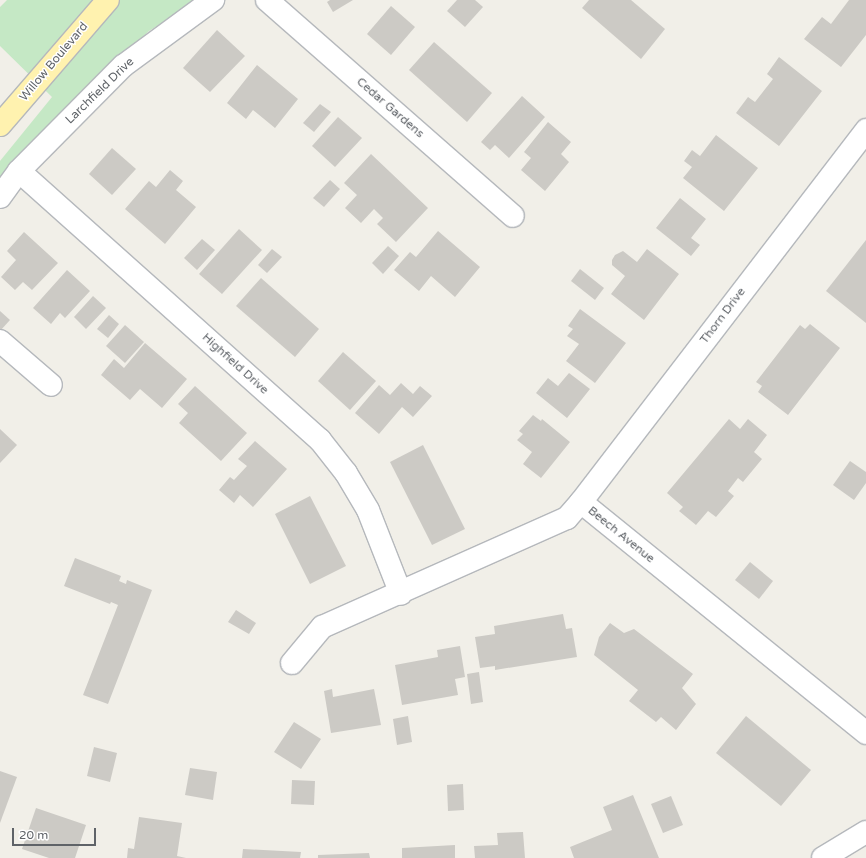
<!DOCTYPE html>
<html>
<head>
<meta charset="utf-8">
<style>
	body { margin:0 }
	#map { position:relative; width:866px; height:858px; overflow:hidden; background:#f1efe8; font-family:"Varela Round",sans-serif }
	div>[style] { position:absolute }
	.green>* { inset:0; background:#c5e8c5 }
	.building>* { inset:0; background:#cccac5 }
	.roads { filter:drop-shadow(1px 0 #b5b8bc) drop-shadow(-1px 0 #b5b8bc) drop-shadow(0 1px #b5b8bc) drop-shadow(0 -1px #b5b8bc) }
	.minor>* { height:22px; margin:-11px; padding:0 11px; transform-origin:11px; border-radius:11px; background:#fff }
	.tertiary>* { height:22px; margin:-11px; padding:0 11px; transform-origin:11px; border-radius:11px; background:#fff }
	.primary>* { height:22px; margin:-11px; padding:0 11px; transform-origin:11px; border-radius:11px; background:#fff2af }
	span { translate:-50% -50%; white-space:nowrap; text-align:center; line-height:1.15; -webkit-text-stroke:3px #fff; paint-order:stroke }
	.street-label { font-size:12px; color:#5f6368 }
	.scale { position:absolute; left:12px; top:828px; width:84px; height:18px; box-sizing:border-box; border:2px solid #5f6368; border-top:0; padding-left:5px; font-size:12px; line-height:14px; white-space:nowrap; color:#5f6368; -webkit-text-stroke:3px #fff; paint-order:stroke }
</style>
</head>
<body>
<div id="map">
	<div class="green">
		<i style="clip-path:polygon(7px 0,198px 0,149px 31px,65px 108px,0 183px,0 161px,52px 97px,0 46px,0 7px)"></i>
	</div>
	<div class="building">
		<i style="clip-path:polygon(330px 0,353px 0,333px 12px,327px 2px)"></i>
		<i style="clip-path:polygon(457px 0,475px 0,483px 7px,465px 27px,447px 11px)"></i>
		<i style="clip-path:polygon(589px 0,631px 0,665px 29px,641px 59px,582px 8px)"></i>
		<i style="clip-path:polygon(849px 0,866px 0,866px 35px,841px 67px,804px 39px,822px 17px,831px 24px)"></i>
		<i style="clip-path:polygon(391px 6px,415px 27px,391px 55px,367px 34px)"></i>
		<i style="clip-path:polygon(217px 30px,245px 56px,210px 92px,183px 68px)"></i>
		<i style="clip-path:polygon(434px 42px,492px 93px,467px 122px,409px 70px)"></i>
		<i style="clip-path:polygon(779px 57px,822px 91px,779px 146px,736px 113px,748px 97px,755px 102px,773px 79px,767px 74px)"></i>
		<i style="clip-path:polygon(257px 65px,298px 99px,275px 128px,253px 110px,246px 119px,227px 103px)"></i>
		<i style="clip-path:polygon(522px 96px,545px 117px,509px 158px,495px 145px,490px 150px,481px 142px)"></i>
		<i style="clip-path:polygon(320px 104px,331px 112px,314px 132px,303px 123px)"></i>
		<i style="clip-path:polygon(338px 117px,362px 138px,335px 167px,312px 146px)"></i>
		<i style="clip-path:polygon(548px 122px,571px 142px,561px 154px,569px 162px,545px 191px,521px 170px,531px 158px,524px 152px)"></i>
		<i style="clip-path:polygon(716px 135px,758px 168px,724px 211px,683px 178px,692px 167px,684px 161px,692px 150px,700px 156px)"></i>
		<i style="clip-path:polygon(112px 148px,136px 169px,112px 195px,89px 174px)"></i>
		<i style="clip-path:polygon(371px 154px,428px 208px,396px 242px,377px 224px,383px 218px,374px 209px,361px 223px,345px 208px,357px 195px,344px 183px)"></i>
		<i style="clip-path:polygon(170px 170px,183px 181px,176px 190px,196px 207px,165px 244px,125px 209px,149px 181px,156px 187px)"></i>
		<i style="clip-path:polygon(330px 180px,340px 189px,324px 207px,313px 198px)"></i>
		<i style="clip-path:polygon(680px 198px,706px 219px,691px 238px,700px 245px,691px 256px,656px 228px)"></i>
		<i style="clip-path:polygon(239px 229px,262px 250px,222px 294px,199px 274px)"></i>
		<i style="clip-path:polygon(438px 231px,480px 267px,455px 297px,431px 276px,419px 291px,394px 270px,410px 252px,416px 257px)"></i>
		<i style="clip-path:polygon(24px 232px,58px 263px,32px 290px,23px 282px,15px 290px,1px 277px,16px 260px,7px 251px)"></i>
		<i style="clip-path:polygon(202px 239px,215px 250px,197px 270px,184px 258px)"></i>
		<i style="clip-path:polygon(866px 240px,866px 323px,826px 291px)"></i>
		<i style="clip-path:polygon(388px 246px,399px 256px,383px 274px,372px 263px)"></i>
		<i style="clip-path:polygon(272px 249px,282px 257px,267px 273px,258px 265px)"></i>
		<i style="clip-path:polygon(647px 249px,679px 274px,644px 320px,611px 294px,625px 276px,612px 265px,612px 260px,615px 255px,623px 251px,637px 262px)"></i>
		<i style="clip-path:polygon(580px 269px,604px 288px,595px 300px,571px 281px)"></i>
		<i style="clip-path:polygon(67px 270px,90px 291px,65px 318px,60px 313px,51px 324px,33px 308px)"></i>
		<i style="clip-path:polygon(261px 278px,319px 329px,295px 357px,236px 306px)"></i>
		<i style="clip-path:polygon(93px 296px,106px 308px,86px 329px,74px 317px)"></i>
		<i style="clip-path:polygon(580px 309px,626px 343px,595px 383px,566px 361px,579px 344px,567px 336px,573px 329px,568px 326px)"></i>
		<i style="clip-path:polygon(0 311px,10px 320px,0 331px)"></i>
		<i style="clip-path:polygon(109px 315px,119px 324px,108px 338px,97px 329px)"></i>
		<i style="clip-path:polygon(810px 324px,840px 348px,788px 415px,758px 392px,762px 386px,756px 382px,800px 325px,805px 329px)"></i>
		<i style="clip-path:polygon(125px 325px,144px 342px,125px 363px,106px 346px)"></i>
		<i style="clip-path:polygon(145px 343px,187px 379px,162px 408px,140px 389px,130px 400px,101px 375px,114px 359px,124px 368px)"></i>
		<i style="clip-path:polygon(343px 352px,376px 381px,350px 410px,318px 381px)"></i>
		<i style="clip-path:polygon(569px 373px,590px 389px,567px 418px,536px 393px,548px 378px,558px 386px)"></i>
		<i style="clip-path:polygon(401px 383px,413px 394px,420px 386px,432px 396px,413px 417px,402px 407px,379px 434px,355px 413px,379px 385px,390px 395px)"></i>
		<i style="clip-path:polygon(195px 386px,247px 433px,221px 461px,179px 423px,188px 413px,178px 404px)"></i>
		<i style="clip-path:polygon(533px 415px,541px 421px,542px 419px,570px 442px,541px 478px,523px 464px,532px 452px,517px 440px,523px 434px,519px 431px)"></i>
		<i style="clip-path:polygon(729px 419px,740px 429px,748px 419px,767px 435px,754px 452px,762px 459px,743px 482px,738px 478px,728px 491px,734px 496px,716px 517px,708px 511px,696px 525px,679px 511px,683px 507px,667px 493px)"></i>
		<i style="clip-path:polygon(0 429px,17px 445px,0 463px)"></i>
		<i style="clip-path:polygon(255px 441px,287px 469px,253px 507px,240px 495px,234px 503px,219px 490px,230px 477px,234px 480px,247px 466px,238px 459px)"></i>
		<i style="clip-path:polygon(423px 445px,465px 529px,432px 545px,390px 462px)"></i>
		<i style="clip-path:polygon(850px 461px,866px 472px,866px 483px,854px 500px,833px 485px)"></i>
		<i style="clip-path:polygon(310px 496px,346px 566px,310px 584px,275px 514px)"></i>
		<i style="clip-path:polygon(75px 558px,121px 576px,119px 581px,126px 584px,127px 580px,152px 590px,108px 704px,83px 695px,118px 605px,111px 602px,110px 604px,64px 586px)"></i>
		<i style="clip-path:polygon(750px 562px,773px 581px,759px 599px,735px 580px)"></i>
		<i style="clip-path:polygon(236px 610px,256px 623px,249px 634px,228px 622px)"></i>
		<i style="clip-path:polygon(563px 614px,566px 629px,572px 628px,577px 657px,495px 670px,495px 666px,480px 668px,475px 637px,495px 634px,494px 626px)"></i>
		<i style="clip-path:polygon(610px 623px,624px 633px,634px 629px,693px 674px,682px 688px,696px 704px,676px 730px,661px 717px,656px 722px,629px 701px,638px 690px,594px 655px,599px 637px)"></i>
		<i style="clip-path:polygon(460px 646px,465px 677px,455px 679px,458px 695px,402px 705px,395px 665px,438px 657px,437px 650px)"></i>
		<i style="clip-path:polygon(479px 672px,483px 702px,471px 704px,467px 674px)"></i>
		<i style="clip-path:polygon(332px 689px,333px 697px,374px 689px,381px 725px,331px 733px,324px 691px)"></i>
		<i style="clip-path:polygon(408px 716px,412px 742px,397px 745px,393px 719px)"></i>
		<i style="clip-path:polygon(746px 716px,811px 770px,781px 806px,716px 753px)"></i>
		<i style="clip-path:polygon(294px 722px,321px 739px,301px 769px,274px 752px)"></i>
		<i style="clip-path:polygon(94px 747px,117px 753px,110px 782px,87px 776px)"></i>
		<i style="clip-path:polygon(190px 768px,217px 772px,213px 800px,185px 795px)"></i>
		<i style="clip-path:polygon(0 771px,17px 777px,0 823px)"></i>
		<i style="clip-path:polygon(292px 780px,315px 781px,314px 805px,291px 804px)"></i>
		<i style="clip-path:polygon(463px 784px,464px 810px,448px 811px,447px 785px)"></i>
		<i style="clip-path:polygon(633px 795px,659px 858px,574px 858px,570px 847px,612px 830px,603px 807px)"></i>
		<i style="clip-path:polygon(671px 796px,683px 825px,663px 833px,651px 804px)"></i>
		<i style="clip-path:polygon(36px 808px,86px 825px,75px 858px,49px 858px,22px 849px)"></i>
		<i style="clip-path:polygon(139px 817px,182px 823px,177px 856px,186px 858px,127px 858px,128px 848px,134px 849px)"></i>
		<i style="clip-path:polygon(523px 832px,525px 858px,475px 858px,474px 846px,498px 845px,497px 833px)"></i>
		<i style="clip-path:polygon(455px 845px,455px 858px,402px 858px,402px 848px)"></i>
		<i style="clip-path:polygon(243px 849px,301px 852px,300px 858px,242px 858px)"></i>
		<i style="clip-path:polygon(369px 853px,370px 858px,318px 858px,318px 855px)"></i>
	</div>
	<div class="roads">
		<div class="minor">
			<i style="left:267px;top:0;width:327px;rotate:41.3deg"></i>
			<i style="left:19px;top:171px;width:404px;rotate:41.8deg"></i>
			<i style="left:320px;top:440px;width:42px;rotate:51.8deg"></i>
			<i style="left:346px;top:473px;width:43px;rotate:59.3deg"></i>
			<i style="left:368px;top:510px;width:90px;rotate:68.6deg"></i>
			<i style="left:0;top:197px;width:32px;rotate:-54deg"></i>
			<i style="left:19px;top:171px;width:148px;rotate:-45.3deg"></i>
			<i style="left:123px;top:66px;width:112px;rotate:-36.3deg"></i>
			<i style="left:0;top:341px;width:67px;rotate:40.8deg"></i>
			<i style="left:581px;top:502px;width:469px;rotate:-52.5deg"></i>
			<i style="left:292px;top:663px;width:47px;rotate:-50.2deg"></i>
			<i style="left:322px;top:627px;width:268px;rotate:-24deg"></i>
			<i style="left:567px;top:518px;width:21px;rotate:-49deg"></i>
			<i style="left:581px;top:502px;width:367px;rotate:39deg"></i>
		</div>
		<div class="tertiary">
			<i style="left:823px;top:858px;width:50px;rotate:-31.2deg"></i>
		</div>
		<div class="primary">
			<i style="left:0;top:125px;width:165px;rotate:-49.2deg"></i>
		</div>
	</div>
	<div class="street-label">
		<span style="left:54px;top:62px;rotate:-50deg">Willow Boulevard</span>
		<span style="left:100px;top:91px;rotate:-44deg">Larchfield Drive</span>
		<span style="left:390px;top:108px;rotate:41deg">Cedar Gardens</span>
		<span style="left:723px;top:316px;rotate:-53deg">Thorn Drive</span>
		<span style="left:235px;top:364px;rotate:42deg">Highfield Drive</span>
		<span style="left:621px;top:535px;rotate:39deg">Beech Avenue</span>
	</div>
	<div class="scale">20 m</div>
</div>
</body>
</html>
